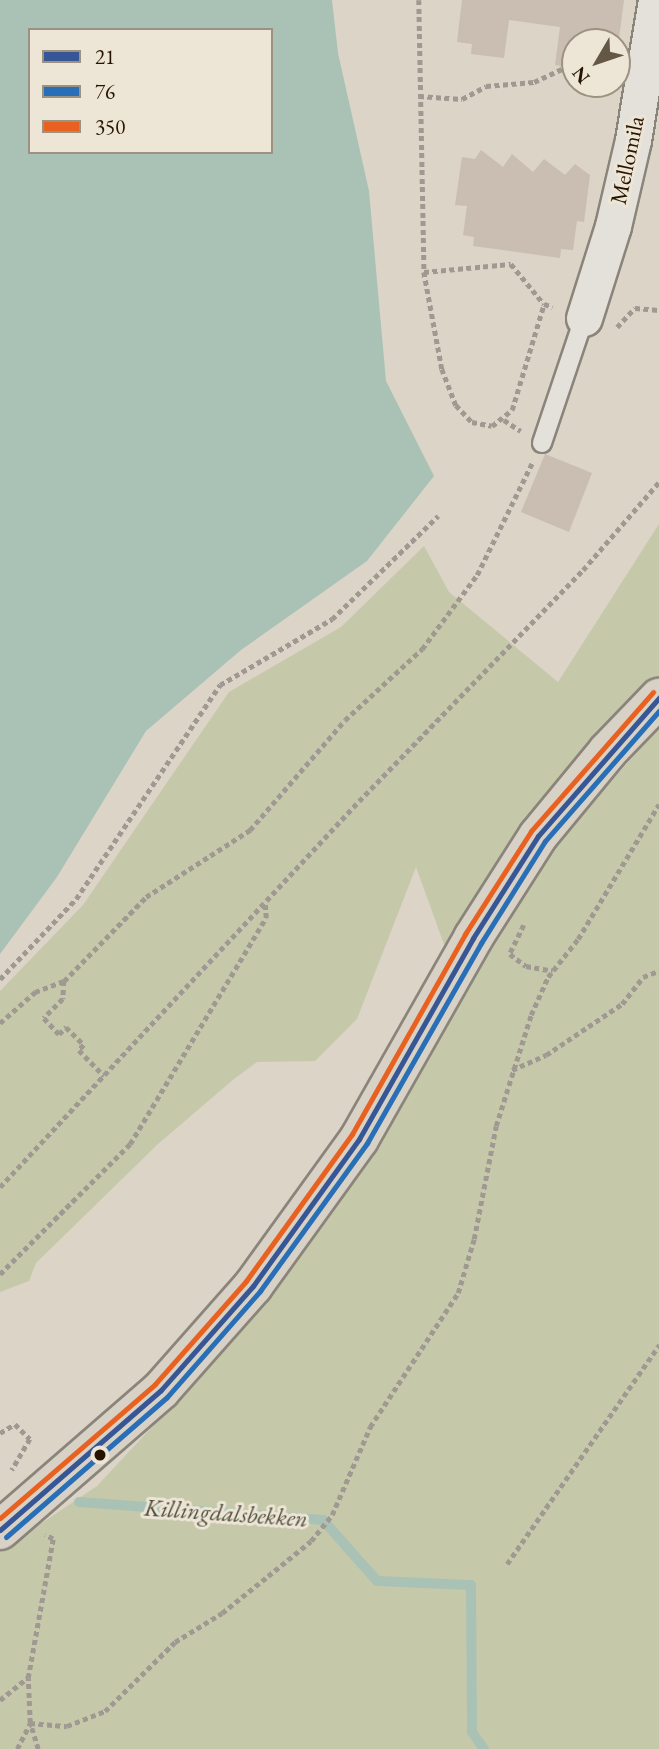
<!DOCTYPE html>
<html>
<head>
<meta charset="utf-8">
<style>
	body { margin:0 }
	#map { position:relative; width:659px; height:1749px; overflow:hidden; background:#dbd4c7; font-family:"EB Garamond",serif }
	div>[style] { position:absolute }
	.green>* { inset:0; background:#c6c8aa }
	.water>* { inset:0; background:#aac2b6 }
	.stream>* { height:10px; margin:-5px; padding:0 5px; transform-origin:5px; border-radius:5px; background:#aac2b6 }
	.building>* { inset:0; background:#cabdb2 }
	.path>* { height:4.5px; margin-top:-2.25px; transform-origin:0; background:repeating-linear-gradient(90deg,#9f9992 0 5px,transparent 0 8.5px) }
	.roads { filter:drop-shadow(2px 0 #8b847b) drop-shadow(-2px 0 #8b847b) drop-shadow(0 2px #8b847b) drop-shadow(0 -2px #8b847b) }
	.lane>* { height:18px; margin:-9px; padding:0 9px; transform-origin:9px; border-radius:9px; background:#e4e0da }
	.street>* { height:35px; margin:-17.5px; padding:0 17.5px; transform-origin:17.5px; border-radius:17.5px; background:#e4e0da }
	.primary>* { height:38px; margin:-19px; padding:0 19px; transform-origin:19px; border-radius:19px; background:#d8d1c5 }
	.bus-1>* { height:5px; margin:-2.5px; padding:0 2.5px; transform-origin:2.5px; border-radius:2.5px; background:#365695 }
	.bus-2>* { height:5px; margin:-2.5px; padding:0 2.5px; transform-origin:2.5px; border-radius:2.5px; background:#286fb7 }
	.bus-3>* { height:5px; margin:-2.5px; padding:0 2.5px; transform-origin:2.5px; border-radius:2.5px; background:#e86120 }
	.dots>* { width:19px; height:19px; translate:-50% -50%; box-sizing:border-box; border:4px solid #ede5d5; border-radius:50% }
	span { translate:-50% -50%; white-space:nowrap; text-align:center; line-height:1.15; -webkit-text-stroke:6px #ede5d5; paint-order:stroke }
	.street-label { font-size:23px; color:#261401 }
	.water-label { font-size:24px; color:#4d4e3e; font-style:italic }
	.legend { position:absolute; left:28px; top:28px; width:245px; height:126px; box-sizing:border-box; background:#ede5d5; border:2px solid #9d9180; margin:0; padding:9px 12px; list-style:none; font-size:21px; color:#261401 }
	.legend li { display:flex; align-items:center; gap:14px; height:35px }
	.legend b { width:35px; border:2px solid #9d9180 }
	.north { position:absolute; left:561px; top:28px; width:70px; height:70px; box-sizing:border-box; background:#ede5d5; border:2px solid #9d9180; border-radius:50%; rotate:231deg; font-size:19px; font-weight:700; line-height:28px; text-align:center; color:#261401 }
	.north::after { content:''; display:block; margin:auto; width:24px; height:32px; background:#655746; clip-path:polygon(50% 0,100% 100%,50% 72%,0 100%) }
</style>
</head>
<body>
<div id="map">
	<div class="green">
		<i style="clip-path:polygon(659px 524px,659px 678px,588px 744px,509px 843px,445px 947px,416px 867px,357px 1019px,315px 1061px,257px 1062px,234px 1079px,158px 1144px,36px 1263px,29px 1281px,0 1292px,0 991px,83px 905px,229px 692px,341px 627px,424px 546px,449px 592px,558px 682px)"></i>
		<i style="clip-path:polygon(659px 728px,659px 1749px,0 1749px,0 1551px,97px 1486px,220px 1354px,283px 1279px,361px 1172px,467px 985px,559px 839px)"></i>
	</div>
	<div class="water">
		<i style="clip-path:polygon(evenodd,0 0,332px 0,338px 53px,369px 191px,386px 381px,434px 476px,367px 561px,241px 650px,146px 731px,57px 877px,0 954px,0 0,30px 30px,271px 30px,271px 152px,30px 152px,30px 30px)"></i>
	</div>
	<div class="stream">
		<i style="left:79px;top:1502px;width:245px;rotate:4.2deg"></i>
		<i style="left:323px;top:1520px;width:81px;rotate:48.5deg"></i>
		<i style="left:377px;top:1581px;width:94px;rotate:2.4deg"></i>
		<i style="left:471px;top:1585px;width:147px;rotate:89.6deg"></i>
		<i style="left:472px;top:1732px;width:21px;rotate:55deg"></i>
	</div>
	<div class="building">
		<i style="clip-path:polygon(462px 0,624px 0,617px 54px,617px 42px,575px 42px,575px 68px,555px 65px,560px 27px,509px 20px,504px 58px,471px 54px,472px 44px,457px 42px)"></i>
		<i style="clip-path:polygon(481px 150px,503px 167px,512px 154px,533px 172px,544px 159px,565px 175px,575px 164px,590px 175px,584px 222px,577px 221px,573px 250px,561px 249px,560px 258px,473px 246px,474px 237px,463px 235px,467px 206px,455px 205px,462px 157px,475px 159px)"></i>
		<i style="clip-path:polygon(545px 454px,592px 473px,569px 532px,521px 512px)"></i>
	</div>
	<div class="path">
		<i style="left:419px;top:0;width:272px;rotate:88.9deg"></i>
		<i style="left:424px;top:272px;width:99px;rotate:79.5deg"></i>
		<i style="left:442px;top:369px;width:39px;rotate:69deg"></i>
		<i style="left:456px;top:405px;width:23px;rotate:47deg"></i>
		<i style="left:472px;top:422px;width:20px;rotate:11deg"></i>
		<i style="left:492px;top:426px;width:26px;rotate:-39deg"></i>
		<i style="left:512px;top:410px;width:111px;rotate:-73.2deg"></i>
		<i style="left:544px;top:304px;width:9px;rotate:18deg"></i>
		<i style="left:419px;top:96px;width:43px;rotate:4deg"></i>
		<i style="left:462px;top:99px;width:27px;rotate:-28deg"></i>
		<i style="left:486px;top:86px;width:48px;rotate:-4.8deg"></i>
		<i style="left:534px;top:82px;width:31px;rotate:-25deg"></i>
		<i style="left:562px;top:69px;width:13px;rotate:13deg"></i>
		<i style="left:424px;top:272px;width:87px;rotate:-5.3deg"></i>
		<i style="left:511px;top:264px;width:52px;rotate:50.5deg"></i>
		<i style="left:617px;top:327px;width:26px;rotate:-47deg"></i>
		<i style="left:635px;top:308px;width:24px;rotate:5deg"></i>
		<i style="left:504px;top:420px;width:20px;rotate:33deg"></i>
		<i style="left:524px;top:925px;width:32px;rotate:116deg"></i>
		<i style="left:510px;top:954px;width:20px;rotate:37deg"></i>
		<i style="left:526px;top:966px;width:27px;rotate:10deg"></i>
		<i style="left:0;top:979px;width:110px;rotate:-46.5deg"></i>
		<i style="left:76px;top:899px;width:258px;rotate:-56.1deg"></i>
		<i style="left:220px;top:685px;width:130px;rotate:-30.5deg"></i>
		<i style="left:332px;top:619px;width:148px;rotate:-44.2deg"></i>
		<i style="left:64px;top:981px;width:18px;rotate:93deg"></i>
		<i style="left:63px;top:999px;width:27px;rotate:135deg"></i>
		<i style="left:44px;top:1018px;width:22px;rotate:47deg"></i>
		<i style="left:59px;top:1034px;width:10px;rotate:-45deg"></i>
		<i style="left:66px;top:1027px;width:25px;rotate:45deg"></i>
		<i style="left:84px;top:1045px;width:7px;rotate:135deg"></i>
		<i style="left:79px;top:1050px;width:36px;rotate:46deg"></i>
		<i style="left:0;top:1023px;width:47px;rotate:-41.5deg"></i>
		<i style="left:35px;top:992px;width:31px;rotate:-21deg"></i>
		<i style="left:64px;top:981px;width:117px;rotate:-45.7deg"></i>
		<i style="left:146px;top:897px;width:124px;rotate:-32.8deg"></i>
		<i style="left:250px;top:830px;width:145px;rotate:-49.2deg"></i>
		<i style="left:345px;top:720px;width:105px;rotate:-42.7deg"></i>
		<i style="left:422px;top:649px;width:92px;rotate:-53.4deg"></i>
		<i style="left:477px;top:575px;width:125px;rotate:-63.8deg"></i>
		<i style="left:512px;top:1070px;width:37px;rotate:-24deg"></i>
		<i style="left:546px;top:1055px;width:92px;rotate:-33.9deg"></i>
		<i style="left:622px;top:1004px;width:34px;rotate:-52deg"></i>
		<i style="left:643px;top:977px;width:17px;rotate:-21deg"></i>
		<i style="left:0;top:1187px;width:527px;rotate:-47.08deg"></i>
		<i style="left:359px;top:801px;width:322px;rotate:-45.9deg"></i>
		<i style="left:583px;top:570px;width:116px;rotate:-49.2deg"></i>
		<i style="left:0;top:1274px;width:184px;rotate:-45deg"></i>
		<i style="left:130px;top:1144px;width:264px;rotate:-59deg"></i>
		<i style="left:266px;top:918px;width:15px;rotate:-94deg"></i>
		<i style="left:0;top:1433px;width:17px;rotate:-31deg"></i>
		<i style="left:15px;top:1424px;width:21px;rotate:45deg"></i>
		<i style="left:30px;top:1439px;width:36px;rotate:120deg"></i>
		<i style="left:507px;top:1564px;width:267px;rotate:-55.2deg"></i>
		<i style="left:0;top:1700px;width:35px;rotate:-39deg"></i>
		<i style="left:17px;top:1749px;width:29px;rotate:-63deg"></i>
		<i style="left:30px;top:1723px;width:37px;rotate:5deg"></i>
		<i style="left:67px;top:1726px;width:41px;rotate:-21.5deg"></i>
		<i style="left:105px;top:1711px;width:98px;rotate:-44.6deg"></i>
		<i style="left:175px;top:1642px;width:55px;rotate:-31.7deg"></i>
		<i style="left:222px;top:1613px;width:59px;rotate:-38.8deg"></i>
		<i style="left:268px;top:1576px;width:55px;rotate:-39.1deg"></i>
		<i style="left:311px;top:1541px;width:33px;rotate:-51deg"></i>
		<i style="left:332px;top:1515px;width:96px;rotate:-66.6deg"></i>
		<i style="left:370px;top:1427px;width:160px;rotate:-56.7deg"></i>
		<i style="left:458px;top:1293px;width:56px;rotate:-73.5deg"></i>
		<i style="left:474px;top:1239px;width:115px;rotate:-79deg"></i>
		<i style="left:496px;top:1126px;width:116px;rotate:-72.5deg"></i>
		<i style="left:531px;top:1015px;width:42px;rotate:-65.9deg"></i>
		<i style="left:548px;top:977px;width:48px;rotate:-51.7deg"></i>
		<i style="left:578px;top:939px;width:157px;rotate:-59deg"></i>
		<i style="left:38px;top:1749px;width:27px;rotate:-107deg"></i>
		<i style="left:30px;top:1723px;width:45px;rotate:-92.5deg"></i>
		<i style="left:28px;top:1678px;width:141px;rotate:-79.8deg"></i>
		<i style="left:53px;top:1539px;width:9px;rotate:-153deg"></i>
	</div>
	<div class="roads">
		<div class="lane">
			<i style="left:542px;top:443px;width:132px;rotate:-71.4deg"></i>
		</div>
		<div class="street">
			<i style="left:584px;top:318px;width:96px;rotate:-72.5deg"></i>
			<i style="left:613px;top:226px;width:88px;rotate:-76.9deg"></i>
			<i style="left:633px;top:140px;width:142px;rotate:-80.7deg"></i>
		</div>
		<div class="primary">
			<i style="left:0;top:1530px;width:213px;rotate:-41deg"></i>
			<i style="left:161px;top:1390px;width:139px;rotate:-48.5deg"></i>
			<i style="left:253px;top:1286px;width:181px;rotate:-54.2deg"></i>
			<i style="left:359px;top:1139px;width:231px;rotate:-60.4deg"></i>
			<i style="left:473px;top:938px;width:121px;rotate:-57.5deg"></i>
			<i style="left:538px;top:836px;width:110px;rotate:-50.5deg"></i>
			<i style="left:608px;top:751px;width:74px;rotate:-46.1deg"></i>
		</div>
	</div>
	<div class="bus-1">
		<i style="left:0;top:1530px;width:213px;rotate:-41deg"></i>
		<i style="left:161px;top:1390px;width:139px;rotate:-48.5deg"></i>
		<i style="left:253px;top:1286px;width:181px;rotate:-54.2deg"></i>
		<i style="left:359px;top:1139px;width:231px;rotate:-60.4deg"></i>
		<i style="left:473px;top:938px;width:121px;rotate:-57.5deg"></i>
		<i style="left:538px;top:836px;width:184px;rotate:-48.8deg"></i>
	</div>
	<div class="bus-2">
		<i style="left:6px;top:1537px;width:213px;rotate:-41deg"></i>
		<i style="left:167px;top:1397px;width:141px;rotate:-48.7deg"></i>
		<i style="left:260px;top:1291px;width:183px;rotate:-54.1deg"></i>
		<i style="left:367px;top:1143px;width:230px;rotate:-60.3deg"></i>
		<i style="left:481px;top:943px;width:120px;rotate:-57.9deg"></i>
		<i style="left:545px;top:841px;width:173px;rotate:-48.8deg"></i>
	</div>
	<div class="bus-3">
		<i style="left:0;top:1518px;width:205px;rotate:-40.8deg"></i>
		<i style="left:155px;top:1384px;width:137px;rotate:-48.5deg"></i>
		<i style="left:246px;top:1281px;width:181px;rotate:-54.2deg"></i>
		<i style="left:352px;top:1134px;width:230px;rotate:-60.5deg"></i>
		<i style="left:465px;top:934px;width:122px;rotate:-57.3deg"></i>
		<i style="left:531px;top:831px;width:185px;rotate:-48.7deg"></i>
	</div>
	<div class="dots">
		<i style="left:100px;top:1455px;background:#261401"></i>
	</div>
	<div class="street-label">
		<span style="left:627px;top:160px;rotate:-78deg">Mellomila</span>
	</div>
	<div class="water-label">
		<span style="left:226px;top:1513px;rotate:4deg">Killingdalsbekken</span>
	</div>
	<ul class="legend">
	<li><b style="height:9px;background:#365695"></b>21</li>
	<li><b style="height:9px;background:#286fb7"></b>76</li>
	<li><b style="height:9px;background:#e86120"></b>350</li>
	</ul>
	<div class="north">N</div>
</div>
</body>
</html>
